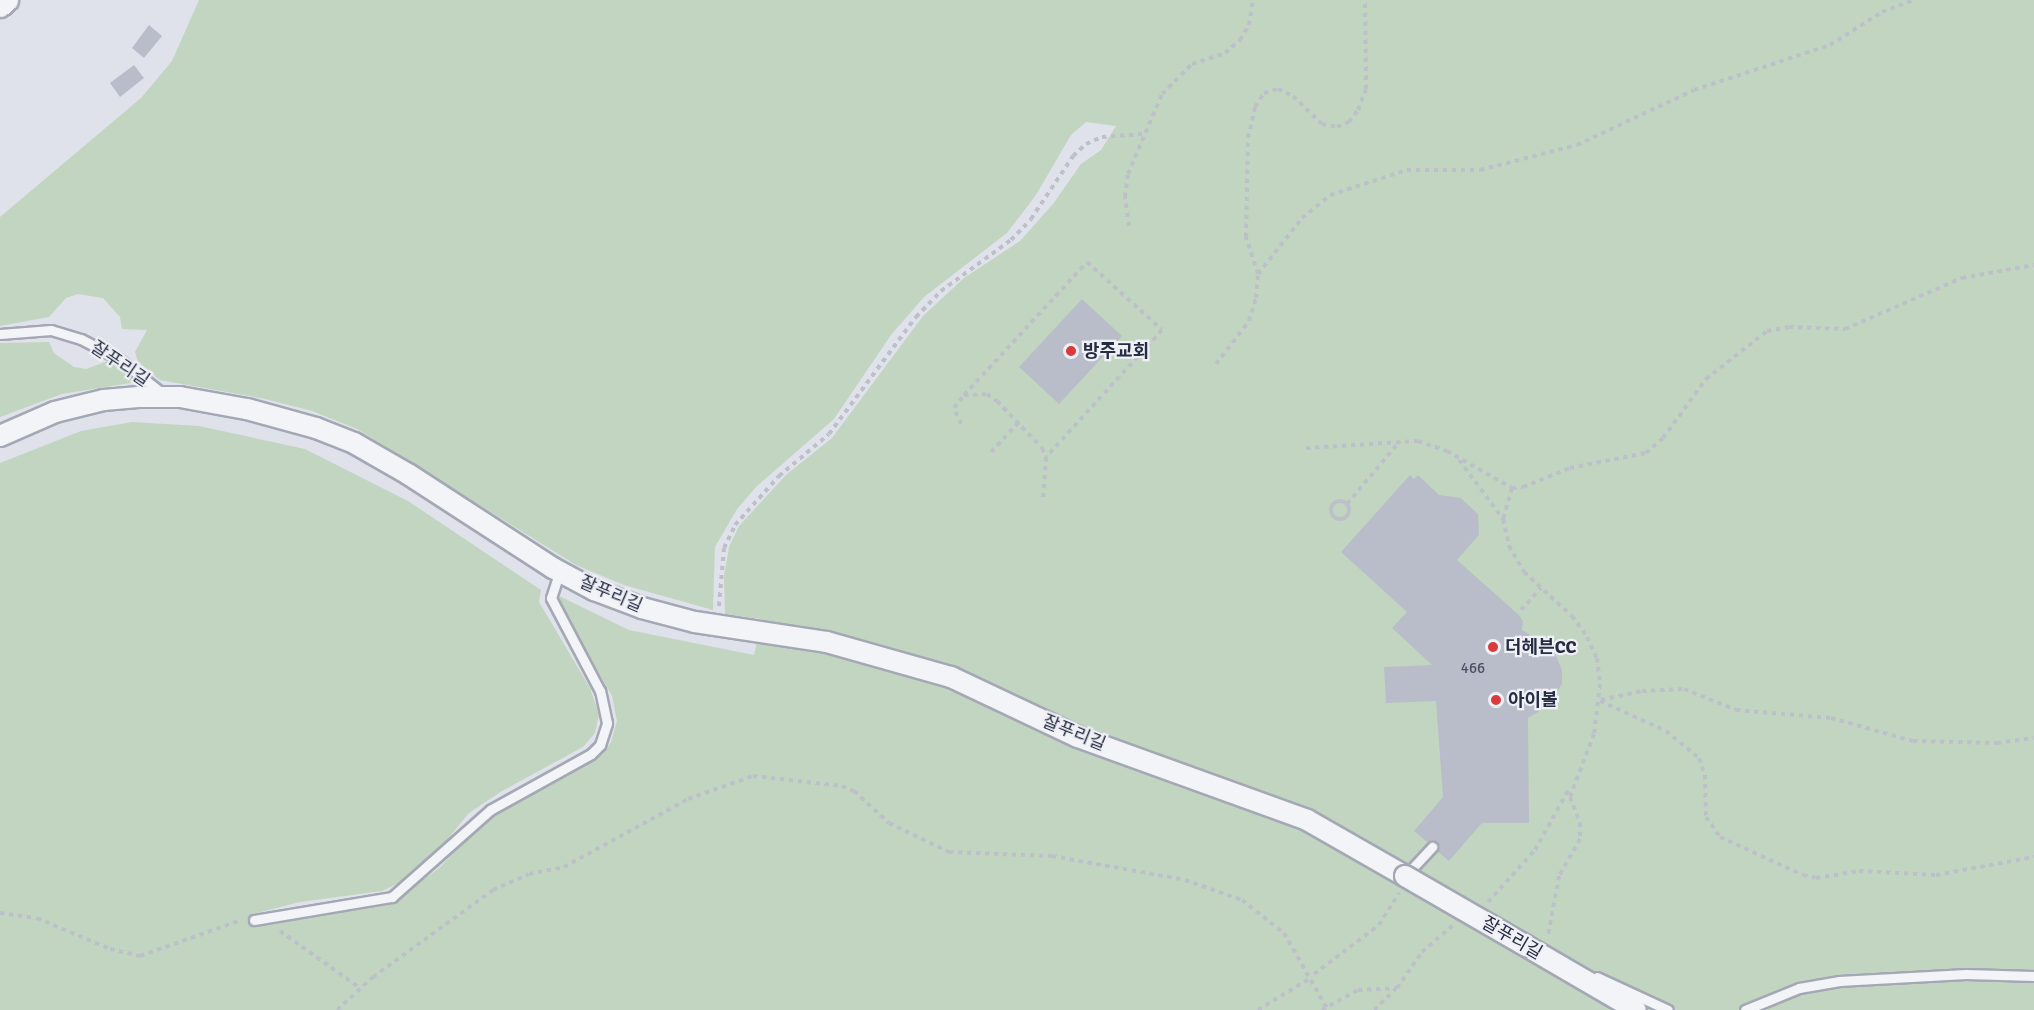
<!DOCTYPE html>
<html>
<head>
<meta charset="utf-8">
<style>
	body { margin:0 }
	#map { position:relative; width:2034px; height:1010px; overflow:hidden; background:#dfe2ea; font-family:Signika,"Noto Sans KR",sans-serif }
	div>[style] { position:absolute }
	.green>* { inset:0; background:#c2d5c0 }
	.building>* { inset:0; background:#b9bdca }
	.path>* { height:4px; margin-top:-2px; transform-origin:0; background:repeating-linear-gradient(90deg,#bdc0c9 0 4.5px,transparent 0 9px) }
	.path>.ring { margin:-2px; padding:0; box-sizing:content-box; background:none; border:4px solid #bdc0c9; border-radius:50% }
	.roads { filter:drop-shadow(2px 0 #a4a8b5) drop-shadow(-2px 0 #a4a8b5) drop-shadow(0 2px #a4a8b5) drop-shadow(0 -2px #a4a8b5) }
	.service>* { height:9px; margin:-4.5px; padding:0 4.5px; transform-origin:4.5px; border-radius:4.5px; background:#f2f4f8 }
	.minor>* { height:20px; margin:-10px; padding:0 10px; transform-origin:10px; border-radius:10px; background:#f2f4f8 }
	.tertiary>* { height:24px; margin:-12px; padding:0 12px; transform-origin:12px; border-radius:12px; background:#f2f4f8 }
	.bridges { filter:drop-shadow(2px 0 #a4a8b5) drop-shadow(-2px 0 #a4a8b5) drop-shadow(0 2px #a4a8b5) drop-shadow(0 -2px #a4a8b5) }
	.minor-bridge>* { height:20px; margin:-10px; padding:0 10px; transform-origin:10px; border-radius:10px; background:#f2f4f8 }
	.dots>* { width:16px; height:16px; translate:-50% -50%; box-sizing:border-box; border:3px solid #eff1f7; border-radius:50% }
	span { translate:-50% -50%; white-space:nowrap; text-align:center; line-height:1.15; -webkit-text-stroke:4.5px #eff1f7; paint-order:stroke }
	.number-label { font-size:15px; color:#4b5165 }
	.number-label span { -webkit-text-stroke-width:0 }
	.poi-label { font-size:18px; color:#262d43; font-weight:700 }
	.left { translate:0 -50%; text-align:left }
	.street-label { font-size:18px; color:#262d43 }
</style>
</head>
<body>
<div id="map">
	<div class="green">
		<i style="clip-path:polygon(199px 0,2034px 0,2034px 1010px,0 1010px,0 463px,81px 431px,132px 422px,199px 426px,305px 449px,408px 501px,541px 590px,539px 602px,590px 688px,599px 714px,595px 733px,583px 747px,502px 791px,469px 813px,436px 853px,403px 881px,382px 891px,300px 902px,253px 914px,274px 921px,391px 903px,438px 869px,483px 823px,519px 797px,603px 754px,611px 742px,617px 721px,612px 696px,562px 609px,559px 596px,629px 630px,754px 655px,762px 619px,725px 614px,724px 576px,729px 547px,739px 526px,786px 475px,832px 438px,923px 316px,964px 278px,1020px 241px,1053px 204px,1081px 164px,1101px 150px,1116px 126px,1086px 122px,1071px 135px,1036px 195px,1007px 233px,924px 297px,891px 335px,834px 419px,757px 486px,737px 509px,715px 547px,713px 610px,624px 585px,576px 565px,357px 429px,312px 411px,265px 399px,160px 380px,138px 362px,135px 352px,147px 330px,122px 329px,120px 317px,103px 298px,78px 294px,66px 298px,49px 317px,0 326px,0 217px,141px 98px,172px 61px)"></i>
		<i style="clip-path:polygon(49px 342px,54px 353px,74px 367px,86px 369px,108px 361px,137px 382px,62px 394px,0 417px,0 343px)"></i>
	</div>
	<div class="building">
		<i style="clip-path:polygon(149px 25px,162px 36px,144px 58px,132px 48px)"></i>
		<i style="clip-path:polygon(134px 65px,144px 78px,120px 97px,110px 83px)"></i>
		<i style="clip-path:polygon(1082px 299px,1122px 336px,1059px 404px,1019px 367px)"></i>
		<i style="clip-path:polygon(1410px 475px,1414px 479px,1418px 475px,1439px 495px,1461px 498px,1478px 514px,1479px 535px,1457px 560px,1519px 615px,1523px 621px,1522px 630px,1553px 649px,1562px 670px,1562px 683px,1552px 704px,1528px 718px,1529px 823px,1482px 823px,1449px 861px,1437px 851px,1436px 842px,1427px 842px,1414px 831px,1443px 797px,1436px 701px,1386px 703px,1384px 667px,1432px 665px,1392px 628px,1407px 612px,1341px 552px)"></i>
	</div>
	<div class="path">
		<i style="left:1129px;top:226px;width:29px;rotate:-98deg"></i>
		<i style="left:1125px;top:197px;width:23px;rotate:-83deg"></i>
		<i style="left:1128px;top:174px;width:87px;rotate:-67deg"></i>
		<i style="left:1162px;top:94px;width:42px;rotate:-45deg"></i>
		<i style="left:1192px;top:64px;width:35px;rotate:-18deg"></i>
		<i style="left:1225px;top:53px;width:20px;rotate:-41deg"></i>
		<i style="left:1240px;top:40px;width:17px;rotate:-59deg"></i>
		<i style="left:1249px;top:25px;width:25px;rotate:-81deg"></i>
		<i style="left:1258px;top:274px;width:71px;rotate:-51.8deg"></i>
		<i style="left:1302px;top:218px;width:36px;rotate:-39deg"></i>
		<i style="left:1330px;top:195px;width:81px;rotate:-18deg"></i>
		<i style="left:1407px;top:170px;width:73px"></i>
		<i style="left:1480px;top:170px;width:100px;rotate:-14.5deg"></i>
		<i style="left:1577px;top:145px;width:129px;rotate:-25.2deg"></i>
		<i style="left:1694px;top:90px;width:143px;rotate:-18.3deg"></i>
		<i style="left:1830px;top:45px;width:62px;rotate:-32.4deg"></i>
		<i style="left:1882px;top:12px;width:34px;rotate:-21deg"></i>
		<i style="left:1216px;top:364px;width:54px;rotate:-52.5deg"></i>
		<i style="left:1249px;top:321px;width:24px;rotate:-73deg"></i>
		<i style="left:1256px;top:298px;width:24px;rotate:-85deg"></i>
		<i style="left:1258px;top:274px;width:39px;rotate:-108deg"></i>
		<i style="left:1246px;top:237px;width:99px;rotate:-88.8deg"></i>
		<i style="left:1248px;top:138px;width:32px;rotate:-77deg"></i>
		<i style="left:1255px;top:107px;width:17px;rotate:-57deg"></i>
		<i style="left:1264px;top:93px;width:15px;rotate:-16deg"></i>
		<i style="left:1278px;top:89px;width:17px;rotate:25deg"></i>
		<i style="left:1293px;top:96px;width:40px;rotate:44deg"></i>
		<i style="left:1322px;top:124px;width:15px;rotate:11deg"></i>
		<i style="left:1337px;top:127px;width:13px;rotate:-23deg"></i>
		<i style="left:1349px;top:122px;width:15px;rotate:-53deg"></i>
		<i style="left:1358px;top:110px;width:22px;rotate:-69deg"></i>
		<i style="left:1366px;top:89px;width:89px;rotate:-90.6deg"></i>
		<i style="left:964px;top:395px;width:181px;rotate:-47.2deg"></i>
		<i style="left:1087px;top:262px;width:101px;rotate:42.2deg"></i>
		<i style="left:1162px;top:330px;width:172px;rotate:132.4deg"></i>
		<i style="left:961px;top:424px;width:17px;rotate:-114deg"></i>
		<i style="left:954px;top:408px;width:16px;rotate:-52deg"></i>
		<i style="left:964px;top:395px;width:23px;rotate:-2deg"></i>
		<i style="left:987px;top:394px;width:12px;rotate:35deg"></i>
		<i style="left:997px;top:401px;width:65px;rotate:46.2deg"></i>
		<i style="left:1042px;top:448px;width:10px;rotate:66deg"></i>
		<i style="left:1046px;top:457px;width:42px;rotate:94.1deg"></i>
		<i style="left:1306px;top:448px;width:112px;rotate:-3.6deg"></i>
		<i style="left:1418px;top:441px;width:31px;rotate:19deg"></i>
		<i style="left:1447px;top:451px;width:75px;rotate:29.6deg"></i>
		<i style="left:1512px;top:488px;width:11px;rotate:-5deg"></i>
		<i style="left:1523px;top:487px;width:51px;rotate:-22deg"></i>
		<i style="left:1570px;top:468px;width:77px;rotate:-11.2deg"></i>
		<i style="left:1646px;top:453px;width:23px;rotate:-41deg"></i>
		<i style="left:1663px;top:438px;width:73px;rotate:-53.9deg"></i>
		<i style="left:1706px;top:379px;width:78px;rotate:-38.2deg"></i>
		<i style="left:1767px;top:331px;width:22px;rotate:-10deg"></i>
		<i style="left:1789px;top:327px;width:56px;rotate:2deg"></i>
		<i style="left:1845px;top:329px;width:128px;rotate:-23.6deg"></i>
		<i style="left:1962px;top:278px;width:73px;rotate:-10.2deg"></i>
		<i style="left:991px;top:452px;width:41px;rotate:-47deg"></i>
		<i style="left:1459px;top:460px;width:74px;rotate:53.3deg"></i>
		<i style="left:1512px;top:488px;width:32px;rotate:106deg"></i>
		<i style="left:1503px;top:519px;width:28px;rotate:77deg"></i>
		<i style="left:1509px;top:546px;width:30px;rotate:60deg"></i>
		<i style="left:1524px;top:572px;width:65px;rotate:42.5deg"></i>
		<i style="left:1572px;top:616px;width:26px;rotate:54deg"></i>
		<i style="left:1587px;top:637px;width:23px;rotate:65deg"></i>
		<i style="left:1597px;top:658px;width:26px;rotate:83deg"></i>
		<i style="left:1600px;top:684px;width:50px;rotate:96.8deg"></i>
		<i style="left:1594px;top:734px;width:67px;rotate:110.9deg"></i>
		<i style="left:1570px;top:797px;width:28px;rotate:69deg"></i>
		<i style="left:1580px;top:823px;width:16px;rotate:90deg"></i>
		<i style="left:1580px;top:839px;width:43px;rotate:119.6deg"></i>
		<i style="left:1559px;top:876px;width:61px;rotate:100.4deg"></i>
		<i class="ring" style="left:1331px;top:501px;width:14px;height:14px"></i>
		<i style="left:1347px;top:504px;width:82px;rotate:-49.9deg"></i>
		<i style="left:719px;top:606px;width:58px;rotate:-85.1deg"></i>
		<i style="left:724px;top:548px;width:25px;rotate:-64deg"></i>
		<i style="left:735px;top:525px;width:66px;rotate:-48.1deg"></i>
		<i style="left:779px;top:476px;width:65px;rotate:-40deg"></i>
		<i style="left:829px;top:434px;width:146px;rotate:-53.4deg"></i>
		<i style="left:916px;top:317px;width:36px;rotate:-46deg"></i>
		<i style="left:941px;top:291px;width:87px;rotate:-36.1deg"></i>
		<i style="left:1011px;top:240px;width:29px;rotate:-46deg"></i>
		<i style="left:1031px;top:219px;width:76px;rotate:-56.3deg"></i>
		<i style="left:1073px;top:156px;width:18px;rotate:-43deg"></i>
		<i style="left:1086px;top:144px;width:17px;rotate:-24deg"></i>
		<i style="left:1102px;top:137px;width:41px;rotate:-4.2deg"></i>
		<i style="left:1521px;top:610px;width:30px;rotate:-48deg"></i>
		<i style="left:1601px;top:700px;width:42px;rotate:-12.4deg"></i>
		<i style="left:1642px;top:691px;width:42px;rotate:-2.7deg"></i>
		<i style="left:1684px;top:689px;width:56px;rotate:22deg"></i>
		<i style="left:1736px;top:710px;width:95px;rotate:4.8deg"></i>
		<i style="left:1831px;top:718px;width:85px;rotate:15.7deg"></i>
		<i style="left:1913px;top:741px;width:84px;rotate:1.4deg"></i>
		<i style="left:1997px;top:743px;width:37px;rotate:-8deg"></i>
		<i style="left:1600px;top:701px;width:72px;rotate:24.4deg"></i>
		<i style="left:1666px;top:731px;width:43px;rotate:39.3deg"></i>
		<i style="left:1699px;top:758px;width:18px;rotate:71deg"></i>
		<i style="left:1705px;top:775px;width:42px;rotate:88.6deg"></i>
		<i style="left:1706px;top:817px;width:24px;rotate:55deg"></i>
		<i style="left:1720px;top:837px;width:91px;rotate:24.6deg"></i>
		<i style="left:1803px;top:875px;width:13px;rotate:13deg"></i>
		<i style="left:1816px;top:878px;width:44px;rotate:-9.2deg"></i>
		<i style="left:1859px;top:871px;width:77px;rotate:3deg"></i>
		<i style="left:1936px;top:875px;width:100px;rotate:-10.4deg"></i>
		<i style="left:1488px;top:902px;width:70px;rotate:-47.9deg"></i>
		<i style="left:1535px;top:850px;width:72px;rotate:-60.9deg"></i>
		<i style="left:0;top:913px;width:37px;rotate:8deg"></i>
		<i style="left:37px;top:918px;width:79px;rotate:23deg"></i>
		<i style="left:110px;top:949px;width:31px;rotate:13deg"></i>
		<i style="left:140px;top:956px;width:105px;rotate:-19.5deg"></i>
		<i style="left:280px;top:931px;width:98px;rotate:35.5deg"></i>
		<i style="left:1314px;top:974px;width:81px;rotate:-37deg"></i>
		<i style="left:1379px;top:925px;width:38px;rotate:-58deg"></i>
		<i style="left:337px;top:1010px;width:49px;rotate:-42.5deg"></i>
		<i style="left:373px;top:977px;width:148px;rotate:-35.9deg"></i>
		<i style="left:493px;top:890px;width:39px;rotate:-24deg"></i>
		<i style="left:529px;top:874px;width:36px;rotate:-11deg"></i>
		<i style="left:564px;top:867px;width:141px;rotate:-28.7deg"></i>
		<i style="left:688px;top:799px;width:69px;rotate:-19.5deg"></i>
		<i style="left:753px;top:776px;width:90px;rotate:6.4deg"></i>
		<i style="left:842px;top:786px;width:13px;rotate:23deg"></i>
		<i style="left:854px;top:791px;width:47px;rotate:42.4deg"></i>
		<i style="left:889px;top:823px;width:67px;rotate:25.8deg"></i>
		<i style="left:949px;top:852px;width:103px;rotate:2.2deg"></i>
		<i style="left:1052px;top:856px;width:135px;rotate:10.2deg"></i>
		<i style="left:1185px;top:880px;width:60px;rotate:19.3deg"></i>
		<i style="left:1242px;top:900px;width:53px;rotate:38.2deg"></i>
		<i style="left:1284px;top:933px;width:89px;rotate:60.3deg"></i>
		<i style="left:1258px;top:1010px;width:63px;rotate:-31.4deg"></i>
		<i style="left:1322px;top:1010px;width:41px;rotate:-29.1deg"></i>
		<i style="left:1358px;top:990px;width:39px;rotate:-3deg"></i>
		<i style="left:1397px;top:988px;width:44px;rotate:-55.2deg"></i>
		<i style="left:1422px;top:952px;width:40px;rotate:-41deg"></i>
		<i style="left:1374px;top:1010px;width:30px;rotate:-44deg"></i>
	</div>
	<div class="roads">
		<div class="service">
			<i style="left:0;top:334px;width:51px;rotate:-4.5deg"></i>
			<i style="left:51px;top:330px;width:31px;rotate:17deg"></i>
			<i style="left:81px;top:339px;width:43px;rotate:27.8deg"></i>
			<i style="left:119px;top:359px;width:56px;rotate:38.5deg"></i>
			<i style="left:1405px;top:876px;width:40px;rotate:-47deg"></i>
			<i style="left:254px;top:920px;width:140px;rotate:-9.5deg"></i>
			<i style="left:392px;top:897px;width:131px;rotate:-41.6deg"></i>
			<i style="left:490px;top:810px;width:115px;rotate:-29deg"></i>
			<i style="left:591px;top:754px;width:13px;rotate:-45deg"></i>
			<i style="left:600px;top:745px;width:23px;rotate:-72deg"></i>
			<i style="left:607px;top:723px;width:33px;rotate:-102deg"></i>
			<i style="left:600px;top:691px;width:105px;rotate:-117.8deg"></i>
			<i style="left:551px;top:598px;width:28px;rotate:-72deg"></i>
			<i style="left:1597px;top:977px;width:78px;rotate:24.9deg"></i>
			<i style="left:1745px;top:1010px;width:58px;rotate:-22.2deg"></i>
			<i style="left:1799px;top:988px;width:41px;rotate:-9.9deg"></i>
			<i style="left:1839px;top:981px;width:127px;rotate:-3.2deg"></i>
			<i style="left:1966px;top:974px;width:68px;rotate:1.7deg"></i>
		</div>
		<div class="minor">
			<i style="left:0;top:436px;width:60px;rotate:-23.6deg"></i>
			<i style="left:55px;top:412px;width:50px;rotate:-13.8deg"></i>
			<i style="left:104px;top:400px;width:37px;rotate:-5deg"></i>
			<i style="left:141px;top:397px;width:39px"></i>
			<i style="left:180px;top:397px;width:68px;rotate:10.2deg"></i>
			<i style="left:247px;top:409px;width:72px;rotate:15.4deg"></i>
			<i style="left:316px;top:428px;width:41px;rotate:21.5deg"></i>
			<i style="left:354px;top:443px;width:62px;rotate:29.9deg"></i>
			<i style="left:408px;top:474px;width:173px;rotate:33deg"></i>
			<i style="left:553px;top:568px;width:47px;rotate:28.2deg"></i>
			<i style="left:594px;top:590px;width:51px;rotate:20.6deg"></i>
			<i style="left:642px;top:608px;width:55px;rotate:14.8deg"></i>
			<i style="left:695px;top:622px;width:134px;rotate:8.6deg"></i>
			<i style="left:827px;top:642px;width:129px;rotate:15.8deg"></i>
			<i style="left:951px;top:677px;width:140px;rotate:25.3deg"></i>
			<i style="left:1078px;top:737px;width:244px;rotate:19.9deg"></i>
			<i style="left:1307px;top:820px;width:113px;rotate:29.7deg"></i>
			<i style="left:1526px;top:946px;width:127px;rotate:30.2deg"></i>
		</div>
		<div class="tertiary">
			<i style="left:0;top:5px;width:8px;rotate:-40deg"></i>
		</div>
	</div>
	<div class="bridges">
		<div class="minor-bridge">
			<i style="left:1405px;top:876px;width:140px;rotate:30deg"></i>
		</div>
	</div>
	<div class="dots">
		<i style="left:1071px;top:351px;background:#db393c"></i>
		<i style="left:1493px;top:647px;background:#db393c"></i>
		<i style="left:1496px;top:700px;background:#db393c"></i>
	</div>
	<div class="number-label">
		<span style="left:1473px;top:669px">466</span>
	</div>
	<div class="poi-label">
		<span class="left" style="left:1083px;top:351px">방주교회</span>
		<span class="left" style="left:1505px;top:647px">더헤븐CC</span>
		<span class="left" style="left:1508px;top:700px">아이볼</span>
	</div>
	<div class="street-label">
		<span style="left:120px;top:364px;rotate:34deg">잘푸리길</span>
		<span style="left:611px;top:594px;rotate:23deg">잘푸리길</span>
		<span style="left:1074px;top:733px;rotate:22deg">잘푸리길</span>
		<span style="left:1512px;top:938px;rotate:30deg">잘푸리길</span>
	</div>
</div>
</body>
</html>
